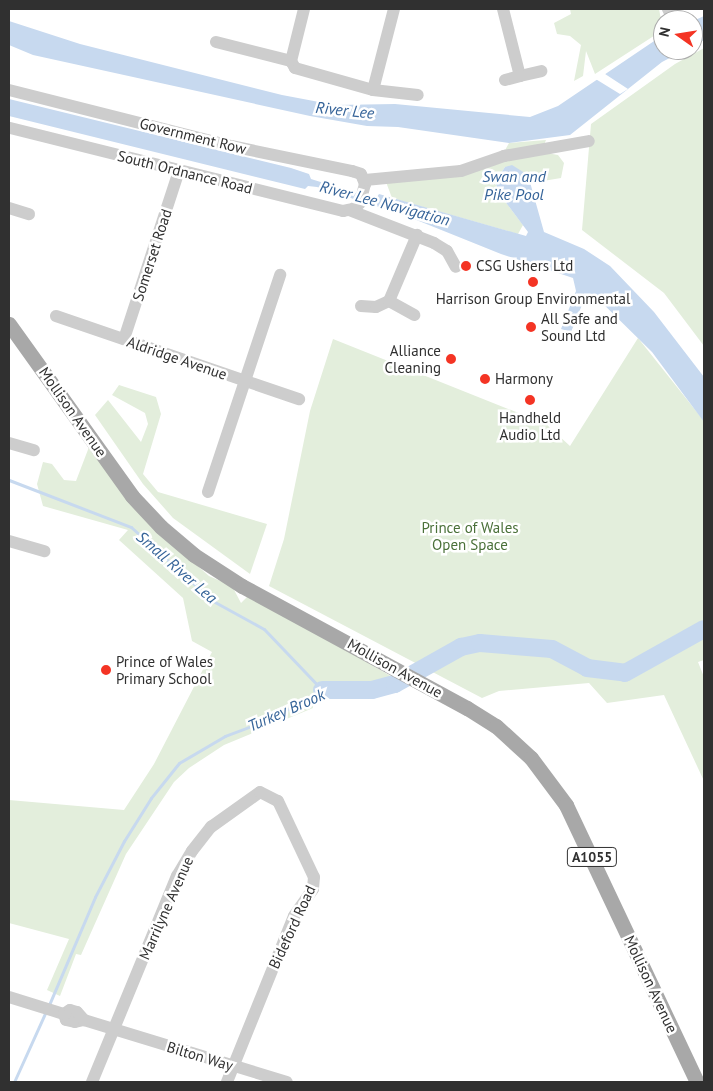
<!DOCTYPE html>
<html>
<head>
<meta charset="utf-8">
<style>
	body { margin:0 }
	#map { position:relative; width:713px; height:1091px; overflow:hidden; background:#fff; font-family:"PT Sans",sans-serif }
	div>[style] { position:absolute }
	.green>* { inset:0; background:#e3eedc }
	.water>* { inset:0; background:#c7d9ef }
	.pier>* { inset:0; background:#fff }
	.stream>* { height:3px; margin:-1.5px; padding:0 1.5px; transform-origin:1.5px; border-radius:1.5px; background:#c7d9ef }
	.river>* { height:18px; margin:-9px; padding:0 9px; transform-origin:9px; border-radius:9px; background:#c7d9ef }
	.minor>* { height:12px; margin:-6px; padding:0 6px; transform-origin:6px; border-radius:6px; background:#cdcdcd }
	.major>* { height:15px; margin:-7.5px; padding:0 7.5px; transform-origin:7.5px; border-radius:7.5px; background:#a8a8a8 }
	.dots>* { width:14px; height:14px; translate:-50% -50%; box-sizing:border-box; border:2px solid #fff; border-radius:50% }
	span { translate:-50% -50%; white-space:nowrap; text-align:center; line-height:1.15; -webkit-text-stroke:5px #fff; paint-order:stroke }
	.shield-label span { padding:1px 4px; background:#fff; border:1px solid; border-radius:4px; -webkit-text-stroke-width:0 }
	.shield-label { font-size:14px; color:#303030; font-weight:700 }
	.street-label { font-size:15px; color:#303030 }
	.poi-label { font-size:15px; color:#303030 }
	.left { translate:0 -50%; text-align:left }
	.right { translate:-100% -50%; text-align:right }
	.park-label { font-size:15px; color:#4a7039 }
	.water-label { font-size:16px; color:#366499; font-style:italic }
	.frame { position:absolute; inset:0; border:10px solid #303030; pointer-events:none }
	.north { position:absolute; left:653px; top:10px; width:50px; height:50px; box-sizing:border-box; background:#fff; border:1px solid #acacac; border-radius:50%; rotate:283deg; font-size:14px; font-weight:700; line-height:20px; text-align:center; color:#303030 }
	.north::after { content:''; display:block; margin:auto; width:18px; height:22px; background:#f43424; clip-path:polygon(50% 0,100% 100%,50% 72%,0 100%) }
</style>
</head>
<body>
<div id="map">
	<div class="green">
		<i style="clip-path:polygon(570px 9px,659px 9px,663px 30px,595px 74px,586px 51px,583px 76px,574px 81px,581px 45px,570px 36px,557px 34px,554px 23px,571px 14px)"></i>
		<i style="clip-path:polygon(704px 48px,704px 346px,664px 293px,582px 230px,591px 124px,675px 64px)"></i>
		<i style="clip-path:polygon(546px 140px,541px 152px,558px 155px,564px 163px,561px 178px,531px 183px,528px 175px,505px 167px,495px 182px,501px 196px,523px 225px,518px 234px,392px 198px,386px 182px,499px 161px,509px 143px)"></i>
		<i style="clip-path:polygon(638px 338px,704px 421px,704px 660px,698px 662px,704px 677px,704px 781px,664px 695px,607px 703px,589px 683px,499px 691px,482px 698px,269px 586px,284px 539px,310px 411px,333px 339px,546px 424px,570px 446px)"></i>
		<i style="clip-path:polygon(119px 385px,156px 397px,161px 414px,143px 474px,158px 492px,267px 524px,250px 574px,173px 518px,143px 484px,95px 415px,108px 400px,141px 442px,148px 424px,145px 413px,112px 395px)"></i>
		<i style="clip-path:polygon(89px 447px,167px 539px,209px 576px,232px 586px,241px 603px,250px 594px,406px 685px,372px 694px,332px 694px,312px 701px,313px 708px,224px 745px,189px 768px,174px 782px,126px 854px,81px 955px,76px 954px,60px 996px,47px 990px,69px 939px,9px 923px,9px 800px,124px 810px,154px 764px,212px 652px,192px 641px,183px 598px,119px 540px,128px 530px,43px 506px,37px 484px,43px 462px,52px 464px,64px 480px,76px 481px)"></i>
	</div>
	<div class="water">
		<i style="clip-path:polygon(704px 16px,704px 40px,693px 46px,693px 21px)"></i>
		<i style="clip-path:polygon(9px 21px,80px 44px,282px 95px,335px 105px,395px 104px,530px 117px,558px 106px,663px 35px,663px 50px,685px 50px,662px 62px,570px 135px,509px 143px,398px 127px,367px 126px,310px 116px,33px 55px,9px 45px)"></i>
		<i style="clip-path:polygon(9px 99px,291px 168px,309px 174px,311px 179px,353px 192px,377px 197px,379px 194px,526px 236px,528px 232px,501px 196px,495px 182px,505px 167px,512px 165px,528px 175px,544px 232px,584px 249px,610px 266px,654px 312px,704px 377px,704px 422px,652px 352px,593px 294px,586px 295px,571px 332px,561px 329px,576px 291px,573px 278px,501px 254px,409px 217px,317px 187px,308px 186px,305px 189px,9px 116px)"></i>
	</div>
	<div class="pier">
		<i style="clip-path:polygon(602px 72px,628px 89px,620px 94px,594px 78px)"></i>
	</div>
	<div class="stream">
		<i style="left:9px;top:480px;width:131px;rotate:21.1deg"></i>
		<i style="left:131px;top:527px;width:110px;rotate:42.1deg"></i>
		<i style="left:213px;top:601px;width:58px;rotate:28.8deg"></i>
		<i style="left:264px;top:629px;width:84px;rotate:46.4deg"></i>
		<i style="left:322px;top:690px;width:60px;rotate:150.9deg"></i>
		<i style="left:270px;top:719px;width:48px;rotate:159.3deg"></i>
		<i style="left:225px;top:736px;width:53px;rotate:149.6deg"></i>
		<i style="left:179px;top:763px;width:45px;rotate:128.7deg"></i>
		<i style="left:151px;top:798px;width:51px;rotate:122.1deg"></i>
		<i style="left:124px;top:841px;width:63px;rotate:117.4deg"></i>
		<i style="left:95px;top:897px;width:117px;rotate:113.1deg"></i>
		<i style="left:14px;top:1082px;width:78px;rotate:-65.7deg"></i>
	</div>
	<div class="river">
		<i style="left:322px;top:690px;width:50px"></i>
		<i style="left:372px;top:690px;width:24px;rotate:-15deg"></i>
		<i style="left:395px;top:684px;width:76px;rotate:-29.3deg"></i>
		<i style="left:461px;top:647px;width:19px;rotate:-12deg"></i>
		<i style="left:480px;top:643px;width:72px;rotate:4.8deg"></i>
		<i style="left:552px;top:649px;width:40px;rotate:28deg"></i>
		<i style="left:587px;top:668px;width:38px;rotate:7deg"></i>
		<i style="left:625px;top:673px;width:90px;rotate:-29.1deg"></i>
	</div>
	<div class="minor">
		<i style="left:304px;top:9px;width:54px;rotate:104deg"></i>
		<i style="left:291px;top:61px;width:8px;rotate:60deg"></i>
		<i style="left:295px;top:68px;width:81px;rotate:15.8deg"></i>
		<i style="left:373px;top:90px;width:45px;rotate:6.3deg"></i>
		<i style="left:503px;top:9px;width:69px;rotate:75.8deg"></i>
		<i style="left:520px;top:76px;width:22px;rotate:-13deg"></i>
		<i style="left:668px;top:9px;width:4px;rotate:63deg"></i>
		<i style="left:216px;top:42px;width:77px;rotate:14.2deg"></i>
		<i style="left:505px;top:80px;width:16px;rotate:-15deg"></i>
		<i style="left:9px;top:90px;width:229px;rotate:14.2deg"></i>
		<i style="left:231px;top:146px;width:124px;rotate:11.7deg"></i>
		<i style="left:352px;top:171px;width:9px;rotate:18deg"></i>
		<i style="left:361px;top:174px;width:11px;rotate:68deg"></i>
		<i style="left:365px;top:184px;width:20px;rotate:105deg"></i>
		<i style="left:360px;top:203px;width:9px;rotate:139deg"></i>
		<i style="left:353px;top:209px;width:10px;rotate:169deg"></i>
		<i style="left:343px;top:211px;width:344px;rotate:-166deg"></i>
		<i style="left:373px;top:90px;width:84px;rotate:-75.5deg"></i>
		<i style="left:365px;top:180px;width:96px;rotate:-5.4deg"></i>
		<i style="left:461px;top:171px;width:46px;rotate:-19.2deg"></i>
		<i style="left:504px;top:156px;width:86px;rotate:-10deg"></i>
		<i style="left:9px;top:208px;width:21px;rotate:17deg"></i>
		<i style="left:349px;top:210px;width:91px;rotate:21.2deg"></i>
		<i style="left:434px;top:243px;width:15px;rotate:32deg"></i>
		<i style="left:447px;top:251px;width:18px;rotate:61deg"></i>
		<i style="left:389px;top:301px;width:72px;rotate:-67deg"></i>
		<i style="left:361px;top:306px;width:15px;rotate:4deg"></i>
		<i style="left:376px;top:307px;width:14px;rotate:-25deg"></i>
		<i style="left:389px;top:301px;width:29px;rotate:29deg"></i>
		<i style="left:56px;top:316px;width:257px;rotate:18.9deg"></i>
		<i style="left:124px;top:339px;width:177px;rotate:-71.9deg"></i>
		<i style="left:9px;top:443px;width:26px;rotate:16deg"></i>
		<i style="left:208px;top:492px;width:229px;rotate:-71.6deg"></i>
		<i style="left:9px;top:541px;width:37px;rotate:16deg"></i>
		<i style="left:9px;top:997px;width:58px;rotate:17.2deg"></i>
		<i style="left:64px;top:1014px;width:6px;rotate:72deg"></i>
		<i style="left:66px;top:1020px;width:9px;rotate:13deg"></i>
		<i style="left:75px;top:1022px;width:9px;rotate:-13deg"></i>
		<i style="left:84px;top:1020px;width:212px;rotate:17deg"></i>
		<i style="left:64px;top:1014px;width:7px;rotate:-34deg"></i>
		<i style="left:70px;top:1010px;width:7px;rotate:16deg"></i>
		<i style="left:77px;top:1012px;width:11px;rotate:49deg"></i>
		<i style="left:92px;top:1082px;width:223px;rotate:-67.6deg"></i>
		<i style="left:177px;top:876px;width:29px;rotate:-59deg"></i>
		<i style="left:192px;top:851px;width:31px;rotate:-52deg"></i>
		<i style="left:211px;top:827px;width:60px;rotate:-35.5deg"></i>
		<i style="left:260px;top:792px;width:20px;rotate:27deg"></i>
		<i style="left:278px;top:801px;width:84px;rotate:64.7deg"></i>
		<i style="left:314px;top:877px;width:12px;rotate:95deg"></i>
		<i style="left:313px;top:889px;width:33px;rotate:125deg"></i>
		<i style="left:294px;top:916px;width:179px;rotate:112deg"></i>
	</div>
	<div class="major">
		<i style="left:9px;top:324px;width:211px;rotate:54.4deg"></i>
		<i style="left:132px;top:496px;width:42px;rotate:46.9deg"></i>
		<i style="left:161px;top:527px;width:43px;rotate:40.3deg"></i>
		<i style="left:194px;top:555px;width:57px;rotate:32.9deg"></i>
		<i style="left:242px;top:586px;width:256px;rotate:28.5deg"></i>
		<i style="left:467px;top:708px;width:34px;rotate:32deg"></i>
		<i style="left:496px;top:726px;width:47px;rotate:42.4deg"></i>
		<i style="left:531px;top:758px;width:59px;rotate:53.3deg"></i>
		<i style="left:566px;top:805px;width:306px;rotate:64.7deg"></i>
	</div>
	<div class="dots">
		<i style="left:466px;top:266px;background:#f43424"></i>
		<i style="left:533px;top:282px;background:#f43424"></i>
		<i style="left:531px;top:327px;background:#f43424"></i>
		<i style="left:451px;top:359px;background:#f43424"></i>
		<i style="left:485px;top:379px;background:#f43424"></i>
		<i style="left:530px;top:400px;background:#f43424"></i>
		<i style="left:106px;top:670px;background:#f43424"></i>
	</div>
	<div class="shield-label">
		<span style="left:592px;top:857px">A1055</span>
	</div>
	<div class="street-label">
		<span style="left:193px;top:136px;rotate:14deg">Government Row</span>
		<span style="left:185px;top:172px;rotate:14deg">South Ordnance Road</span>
		<span style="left:152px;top:255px;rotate:-72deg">Somerset Road</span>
		<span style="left:177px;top:358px;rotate:19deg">Aldridge Avenue</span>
		<span style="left:73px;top:412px;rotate:55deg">Mollison Avenue</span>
		<span style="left:395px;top:668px;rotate:29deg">Mollison Avenue</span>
		<span style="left:166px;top:908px;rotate:-66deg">Marrilyne Avenue</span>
		<span style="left:292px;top:927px;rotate:-65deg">Bideford Road</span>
		<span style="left:651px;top:984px;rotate:65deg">Mollison Avenue</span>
		<span style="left:200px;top:1056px;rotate:17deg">Bilton Way</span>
	</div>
	<div class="poi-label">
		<span class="left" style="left:476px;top:266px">CSG Ushers Ltd</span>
		<span style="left:533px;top:299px">Harrison Group Environmental</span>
		<span class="left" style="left:541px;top:327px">All Safe and<br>Sound Ltd</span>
		<span class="right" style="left:441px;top:359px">Alliance<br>Cleaning</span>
		<span class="left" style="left:495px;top:379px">Harmony</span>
		<span style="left:530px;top:426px">Handheld<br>Audio Ltd</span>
		<span class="left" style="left:116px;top:670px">Prince of Wales<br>Primary School</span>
	</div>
	<div class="park-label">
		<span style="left:470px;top:536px">Prince of Wales<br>Open Space</span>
	</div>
	<div class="water-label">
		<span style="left:345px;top:110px;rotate:6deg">River Lee</span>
		<span style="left:514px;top:185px">Swan and<br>Pike Pool</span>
		<span style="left:385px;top:203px;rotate:15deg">River Lee Navigation</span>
		<span style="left:177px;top:567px;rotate:41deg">Small River Lea</span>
		<span style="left:286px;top:710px;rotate:-24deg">Turkey Brook</span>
	</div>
	<div class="frame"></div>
	<div class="north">N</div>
</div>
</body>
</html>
